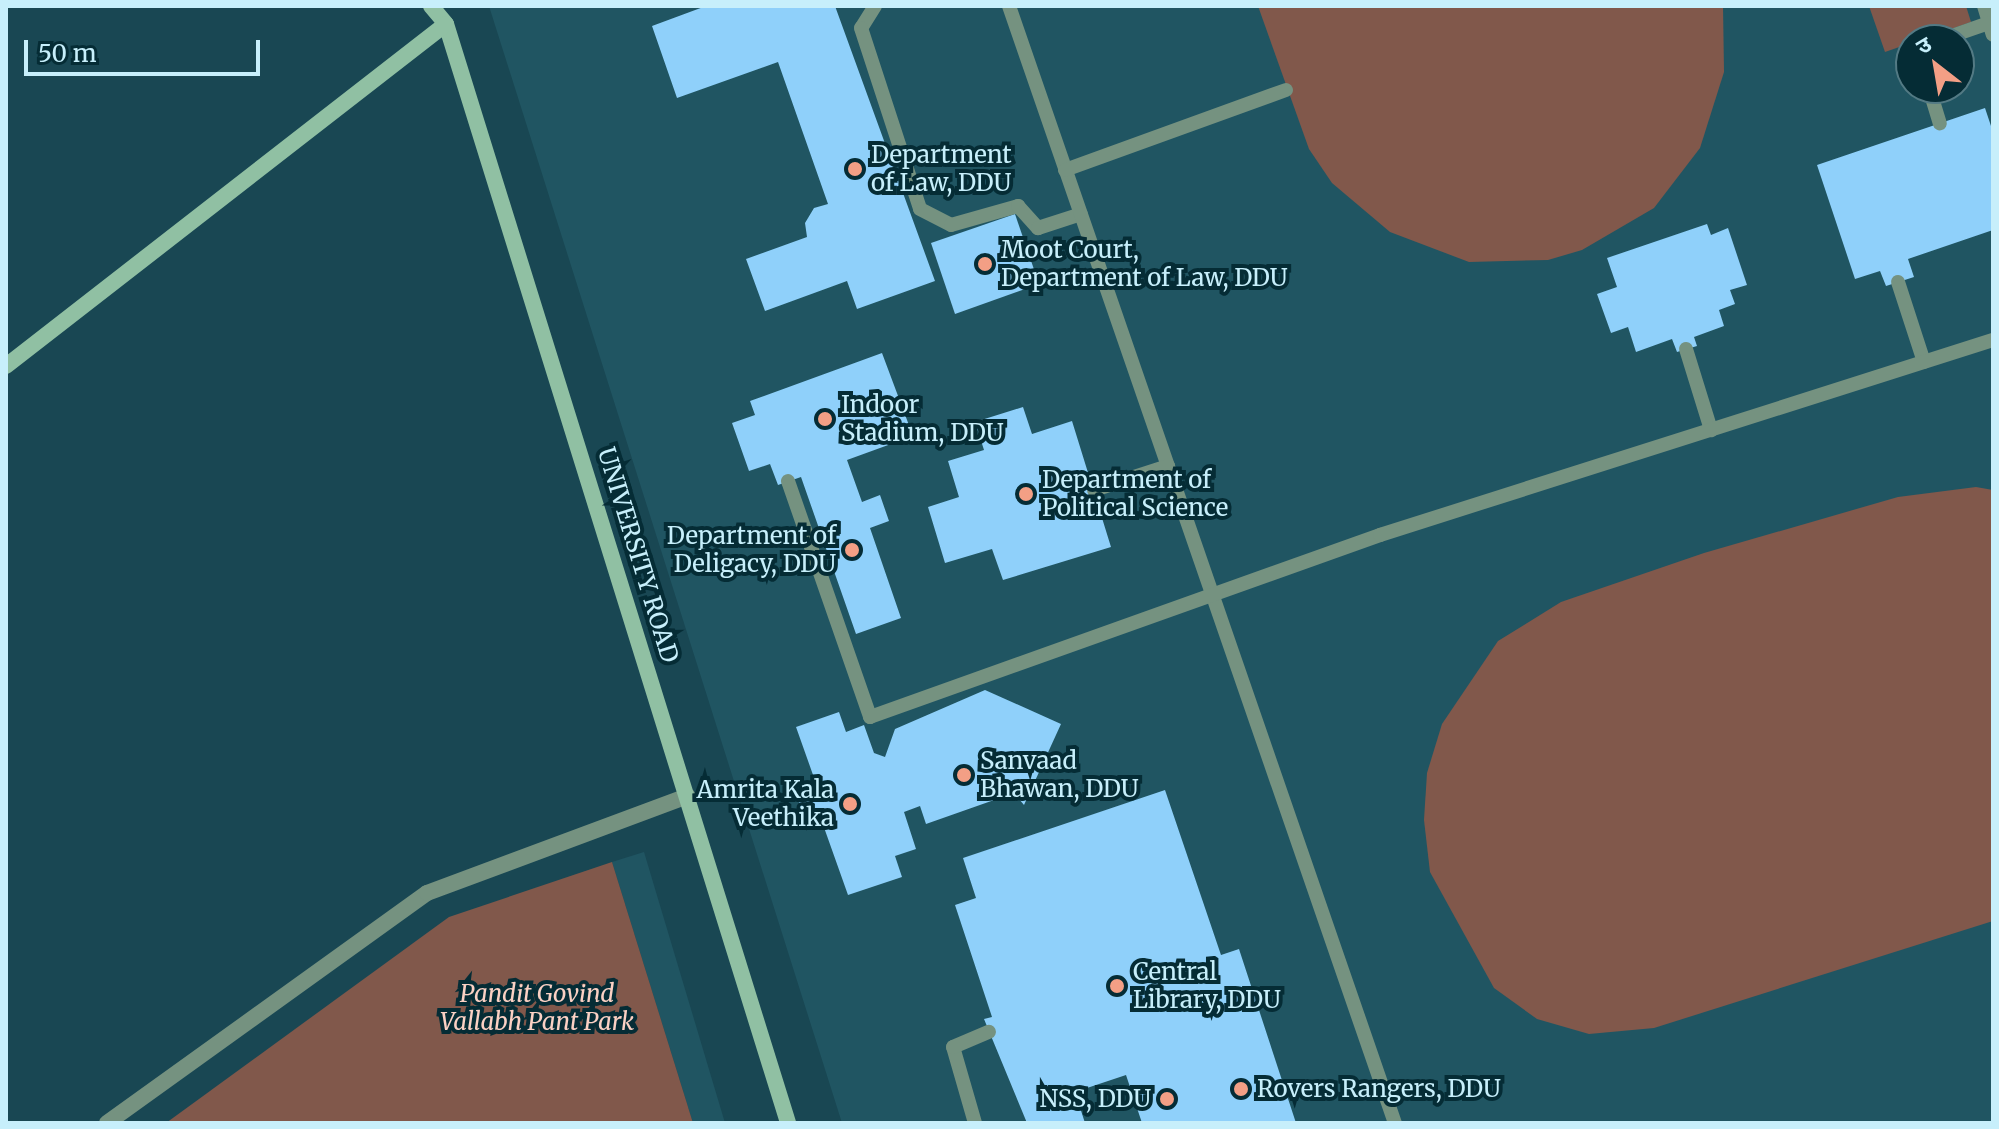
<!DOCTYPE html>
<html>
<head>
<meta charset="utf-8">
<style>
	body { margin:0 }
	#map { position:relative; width:1999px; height:1129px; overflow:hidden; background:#194753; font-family:Merriweather,"Noto Sans Devanagari",serif }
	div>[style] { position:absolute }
	.built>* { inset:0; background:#205562 }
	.green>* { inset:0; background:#81584b }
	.building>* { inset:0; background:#8fd0fa }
	.service>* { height:14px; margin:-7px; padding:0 7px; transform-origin:7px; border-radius:7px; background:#759280 }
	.minor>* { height:16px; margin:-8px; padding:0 8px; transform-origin:8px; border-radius:8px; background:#759280 }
	.secondary>* { height:16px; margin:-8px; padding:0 8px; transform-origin:8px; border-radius:8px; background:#90c0a3 }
	.dots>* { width:22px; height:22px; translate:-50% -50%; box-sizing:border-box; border:4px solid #052c35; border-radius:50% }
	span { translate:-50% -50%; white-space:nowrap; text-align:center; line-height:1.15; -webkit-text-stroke:8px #052c35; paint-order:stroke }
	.poi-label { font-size:24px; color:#c7effb }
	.left { translate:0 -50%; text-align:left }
	.right { translate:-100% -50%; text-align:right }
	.street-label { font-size:24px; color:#c7effb }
	.park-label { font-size:24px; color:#fbd1c4; font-style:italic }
	.frame { position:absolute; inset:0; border:8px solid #c7effb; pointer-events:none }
	.north { position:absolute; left:1895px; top:24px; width:80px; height:80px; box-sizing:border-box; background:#052c35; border:2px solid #537a84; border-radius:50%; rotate:329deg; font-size:22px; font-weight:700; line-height:32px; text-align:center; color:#c7effb }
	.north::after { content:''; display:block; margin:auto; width:28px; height:36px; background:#f39f85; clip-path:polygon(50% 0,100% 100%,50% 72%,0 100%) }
	.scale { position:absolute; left:24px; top:40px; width:236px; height:36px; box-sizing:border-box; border:4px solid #c7effb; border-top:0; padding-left:10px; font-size:24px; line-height:28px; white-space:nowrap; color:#c7effb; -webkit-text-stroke:6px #052c35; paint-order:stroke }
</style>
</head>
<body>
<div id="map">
	<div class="built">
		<i style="clip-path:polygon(evenodd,489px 6px,1993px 6px,1993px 1123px,842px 1123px,489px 6px,1911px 40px,1959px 40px,1959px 88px,1911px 88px,1911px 40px)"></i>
		<i style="clip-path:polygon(644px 852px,725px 1123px,693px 1123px,612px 862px)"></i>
	</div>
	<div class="green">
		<i style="clip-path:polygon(1258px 6px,1723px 6px,1724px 72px,1700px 148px,1654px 208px,1582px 250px,1548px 260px,1469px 262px,1390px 232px,1332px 183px,1309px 149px)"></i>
		<i style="clip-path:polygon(1869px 6px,1966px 6px,1971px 22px,1885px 52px)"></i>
		<i style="clip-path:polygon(1976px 487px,1993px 490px,1993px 921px,1654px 1028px,1589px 1034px,1537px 1019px,1494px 988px,1430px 872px,1424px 820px,1427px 773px,1442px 724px,1498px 641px,1561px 602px,1704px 553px,1898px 497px)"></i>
		<i style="clip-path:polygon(612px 862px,693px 1123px,166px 1123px,449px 917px)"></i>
	</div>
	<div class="building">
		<i style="clip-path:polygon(706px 6px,835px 6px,935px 281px,857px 309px,847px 281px,765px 311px,746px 259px,807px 237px,805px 223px,814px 208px,828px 204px,778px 62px,677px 98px,652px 26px)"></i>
		<i style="clip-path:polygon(1985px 108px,1993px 132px,1993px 230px,1908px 259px,1914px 277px,1886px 286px,1880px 271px,1855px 279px,1817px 165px)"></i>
		<i style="clip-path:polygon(1015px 214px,1039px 284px,955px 314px,931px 243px)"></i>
		<i style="clip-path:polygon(1707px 224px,1711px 235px,1728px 228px,1747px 285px,1730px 290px,1735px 304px,1719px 310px,1724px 326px,1694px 337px,1697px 346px,1677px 352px,1672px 339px,1636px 352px,1628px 327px,1611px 333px,1597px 294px,1617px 287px,1607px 258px)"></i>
		<i style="clip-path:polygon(882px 353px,913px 436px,847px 460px,862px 502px,880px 495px,889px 521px,870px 528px,901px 618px,856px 634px,801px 477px,778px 485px,770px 464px,749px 471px,732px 423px,755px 415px,750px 401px)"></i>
		<i style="clip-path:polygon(1023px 407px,1032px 434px,1072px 421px,1111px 547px,1003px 580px,992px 549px,945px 563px,928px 507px,959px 497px,948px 461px,984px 450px,975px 422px)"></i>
		<i style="clip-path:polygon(985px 690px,1061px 724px,1024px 805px,1014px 793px,926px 824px,920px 806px,904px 812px,916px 849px,895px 856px,902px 877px,848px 895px,821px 819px,806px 824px,797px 796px,818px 789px,796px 727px,839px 712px,846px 732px,864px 725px,874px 753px,885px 757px,895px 729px)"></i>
		<i style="clip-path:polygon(1165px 790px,1221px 955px,1239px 949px,1296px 1123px,1142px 1123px,1126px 1075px,1075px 1092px,1085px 1123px,1027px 1123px,984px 1019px,992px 1017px,955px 905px,976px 898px,963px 858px)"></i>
	</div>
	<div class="service">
		<i style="left:875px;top:6px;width:26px;rotate:122deg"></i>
		<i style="left:861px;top:28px;width:190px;rotate:71.9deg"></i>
		<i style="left:920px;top:209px;width:35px;rotate:27deg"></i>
		<i style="left:951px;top:225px;width:70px;rotate:-15.8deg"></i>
		<i style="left:1018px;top:206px;width:30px;rotate:48deg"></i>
		<i style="left:1038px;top:228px;width:45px;rotate:-18deg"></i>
		<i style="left:1009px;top:6px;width:1182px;rotate:70.94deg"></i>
		<i style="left:1984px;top:6px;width:30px;rotate:73deg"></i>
		<i style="left:1940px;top:40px;width:52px;rotate:-19.1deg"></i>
		<i style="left:1929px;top:88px;width:37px;rotate:73deg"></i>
		<i style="left:1065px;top:170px;width:235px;rotate:-19.9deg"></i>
		<i style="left:1898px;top:282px;width:84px;rotate:72deg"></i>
		<i style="left:1686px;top:349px;width:85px;rotate:72.8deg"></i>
		<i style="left:788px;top:481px;width:250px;rotate:70.8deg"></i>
		<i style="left:870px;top:717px;width:542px;rotate:-19.64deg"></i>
		<i style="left:1380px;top:535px;width:643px;rotate:-17.65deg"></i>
		<i style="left:1094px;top:490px;width:78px;rotate:-18deg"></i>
		<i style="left:975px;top:1123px;width:79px;rotate:-106.1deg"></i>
		<i style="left:953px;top:1047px;width:39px;rotate:-23deg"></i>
	</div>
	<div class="minor">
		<i style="left:107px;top:1123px;width:394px;rotate:-35.7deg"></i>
		<i style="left:427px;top:893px;width:278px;rotate:-20.4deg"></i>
	</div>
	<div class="secondary">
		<i style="left:431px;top:6px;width:23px;rotate:50deg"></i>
		<i style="left:446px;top:24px;width:1151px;rotate:72.71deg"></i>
		<i style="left:6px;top:366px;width:557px;rotate:-37.86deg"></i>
	</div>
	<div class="dots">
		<i style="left:855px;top:169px;background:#f39f85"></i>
		<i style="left:985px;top:264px;background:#f39f85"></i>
		<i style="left:825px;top:419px;background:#f39f85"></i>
		<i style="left:1026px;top:494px;background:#f39f85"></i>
		<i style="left:852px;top:550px;background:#f39f85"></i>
		<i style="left:964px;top:775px;background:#f39f85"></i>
		<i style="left:850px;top:804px;background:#f39f85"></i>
		<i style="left:1117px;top:986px;background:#f39f85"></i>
		<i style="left:1241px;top:1089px;background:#f39f85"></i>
		<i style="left:1167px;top:1099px;background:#f39f85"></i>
	</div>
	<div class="poi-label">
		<span class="left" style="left:871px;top:169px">Department<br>of Law, DDU</span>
		<span class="left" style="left:1001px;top:264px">Moot Court,<br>Department of Law, DDU</span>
		<span class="left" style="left:841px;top:419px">Indoor<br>Stadium, DDU</span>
		<span class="left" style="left:1042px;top:494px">Department of<br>Political Science</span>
		<span class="right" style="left:836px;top:550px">Department of<br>Deligacy, DDU</span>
		<span class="left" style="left:980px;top:775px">Sanvaad<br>Bhawan, DDU</span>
		<span class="right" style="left:834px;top:804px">Amrita Kala<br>Veethika</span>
		<span class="left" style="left:1133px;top:986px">Central<br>Library, DDU</span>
		<span class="left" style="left:1257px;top:1089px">Rovers Rangers, DDU</span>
		<span class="right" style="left:1151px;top:1099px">NSS, DDU</span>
	</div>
	<div class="street-label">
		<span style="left:638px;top:555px;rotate:73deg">UNIVERSITY ROAD</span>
	</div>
	<div class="park-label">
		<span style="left:537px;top:1008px">Pandit Govind<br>Vallabh Pant Park</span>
	</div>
	<div class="frame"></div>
	<div class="north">उ</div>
	<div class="scale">50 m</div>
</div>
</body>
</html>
